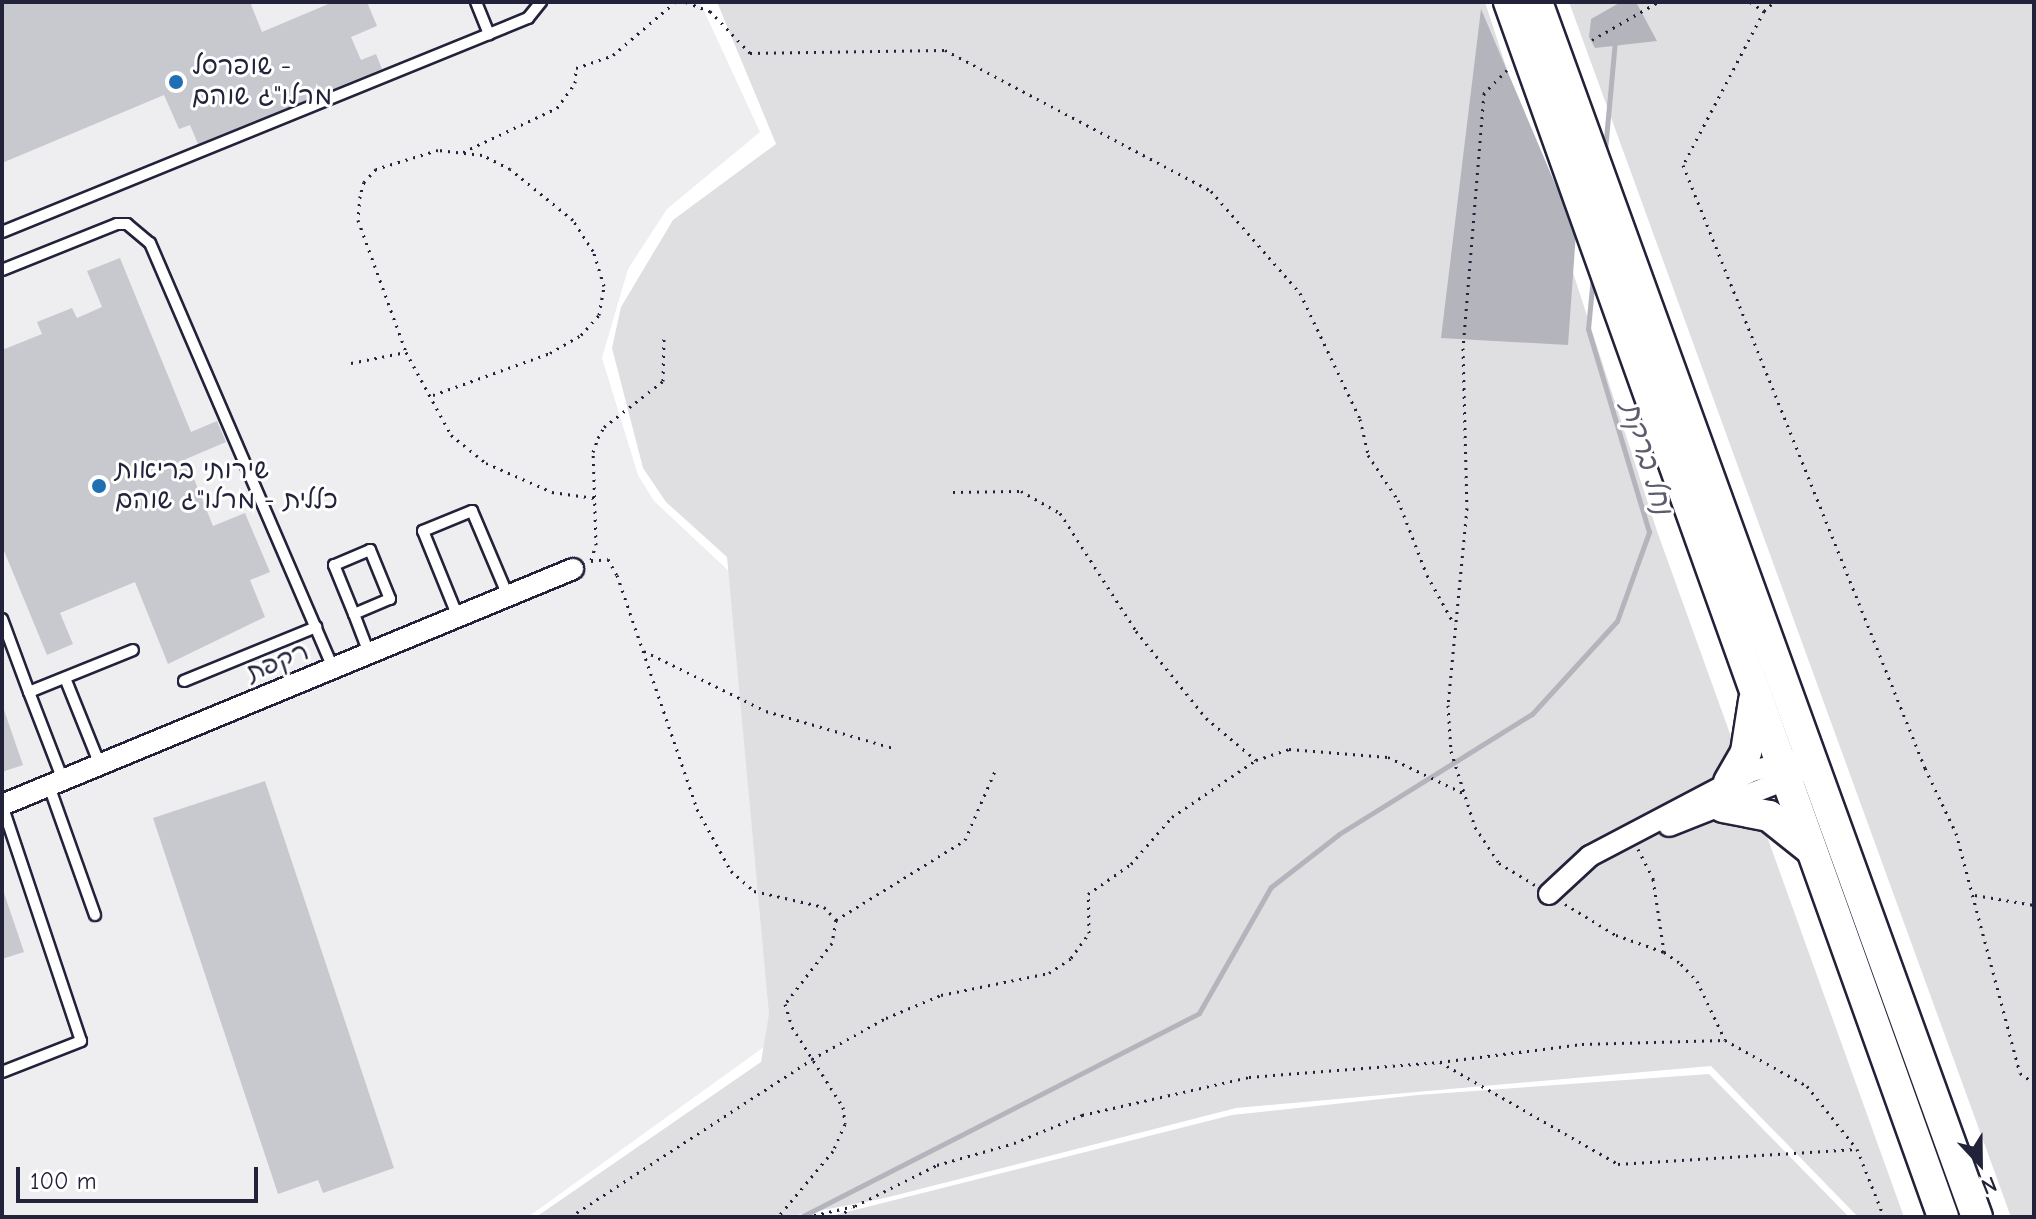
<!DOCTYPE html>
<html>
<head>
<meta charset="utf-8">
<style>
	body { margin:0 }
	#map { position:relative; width:2036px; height:1219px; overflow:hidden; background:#fff; font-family:"Comic Neue","Playpen Sans Hebrew",sans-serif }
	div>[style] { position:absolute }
	.built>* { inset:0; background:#eeeef1 }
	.green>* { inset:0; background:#dfdfe2 }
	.water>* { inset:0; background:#b4b4bc }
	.stream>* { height:5px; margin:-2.5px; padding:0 2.5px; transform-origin:2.5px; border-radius:2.5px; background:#b4b4bc }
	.building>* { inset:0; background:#c8c8cf }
	.path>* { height:3px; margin-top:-1.5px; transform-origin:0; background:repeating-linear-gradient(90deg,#22223b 0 2px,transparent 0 8px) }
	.roads { filter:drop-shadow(2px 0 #22223b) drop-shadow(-2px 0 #22223b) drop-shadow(0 2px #22223b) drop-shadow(0 -2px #22223b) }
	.lane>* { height:10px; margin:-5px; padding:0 5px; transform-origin:5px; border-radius:5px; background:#fff }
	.street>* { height:20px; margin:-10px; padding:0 10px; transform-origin:10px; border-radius:10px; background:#fff }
	.primary>* { height:30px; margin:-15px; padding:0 15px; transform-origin:15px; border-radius:15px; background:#fff }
	.dots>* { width:22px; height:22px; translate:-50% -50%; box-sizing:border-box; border:4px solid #fff; border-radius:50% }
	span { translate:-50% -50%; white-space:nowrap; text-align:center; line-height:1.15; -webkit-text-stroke:6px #fff; paint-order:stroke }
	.poi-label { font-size:26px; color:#22223b }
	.left { translate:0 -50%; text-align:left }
	.street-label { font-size:26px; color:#22223b }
	.water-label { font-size:28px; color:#5c5c6f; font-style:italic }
	.frame { position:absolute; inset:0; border:4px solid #22223b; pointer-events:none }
	.north { position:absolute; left:1940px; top:1123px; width:80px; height:80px; -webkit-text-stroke:6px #fff; paint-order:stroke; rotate:158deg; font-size:22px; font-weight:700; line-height:32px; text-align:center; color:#22223b }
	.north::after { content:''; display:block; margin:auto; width:28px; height:36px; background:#22223b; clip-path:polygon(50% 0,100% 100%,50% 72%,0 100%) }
	.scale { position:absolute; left:16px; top:1167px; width:242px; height:36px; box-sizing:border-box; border:4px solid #22223b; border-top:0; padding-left:10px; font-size:24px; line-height:28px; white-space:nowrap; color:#22223b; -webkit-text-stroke:6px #fff; paint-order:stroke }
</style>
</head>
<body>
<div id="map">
	<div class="built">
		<i style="clip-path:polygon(2px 2px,700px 2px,760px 132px,667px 209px,628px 269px,602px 358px,638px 475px,654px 501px,748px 589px,782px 1034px,528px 1217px,2px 1217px)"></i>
	</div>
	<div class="green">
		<i style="clip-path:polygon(717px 2px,1485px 2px,1657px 531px,1904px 1217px,1858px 1217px,1711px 1066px,1236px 1108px,885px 1198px,787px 1217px,536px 1217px,761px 1062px,769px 1014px,727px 557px,666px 502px,643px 468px,612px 348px,621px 307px,673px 220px,776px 144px)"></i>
		<i style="clip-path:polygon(1569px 2px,2034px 2px,2034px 1217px,2011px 1217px)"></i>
		<i style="clip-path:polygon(1709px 1074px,1849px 1217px,827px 1217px,1232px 1115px,1418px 1095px)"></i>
	</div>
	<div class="water">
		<i style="clip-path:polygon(1621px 2px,1636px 2px,1657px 41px,1595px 48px,1589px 37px,1591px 19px)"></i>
		<i style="clip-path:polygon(1481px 9px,1576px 233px,1568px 345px,1441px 338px)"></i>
	</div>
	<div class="stream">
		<i style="left:1605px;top:150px;width:109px;rotate:-84.8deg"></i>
		<i style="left:801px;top:1217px;width:447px;rotate:-27.1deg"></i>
		<i style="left:1199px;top:1013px;width:145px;rotate:-60.3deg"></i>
		<i style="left:1271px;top:887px;width:86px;rotate:-37.9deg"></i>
		<i style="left:1339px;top:834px;width:227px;rotate:-31.9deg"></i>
		<i style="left:1532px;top:714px;width:126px;rotate:-47.6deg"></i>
		<i style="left:1617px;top:621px;width:95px;rotate:-70.2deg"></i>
		<i style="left:1649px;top:532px;width:212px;rotate:-106.7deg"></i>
		<i style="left:1588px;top:329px;width:53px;rotate:-84.6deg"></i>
	</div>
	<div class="building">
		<i style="clip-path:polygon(2px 2px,250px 2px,262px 32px,333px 2px,367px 2px,377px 26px,351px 37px,361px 60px,376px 54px,382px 69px,198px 144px,190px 125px,179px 129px,164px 95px,2px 163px)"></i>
		<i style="clip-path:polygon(120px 258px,191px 432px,217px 421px,226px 442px,186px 459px,213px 526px,245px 513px,270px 572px,250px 580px,265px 617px,168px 664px,135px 582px,60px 613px,73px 644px,47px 655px,2px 546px,2px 350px,42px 334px,37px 322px,72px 308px,77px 318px,102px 307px,87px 271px)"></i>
		<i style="clip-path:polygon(4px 710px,23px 765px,2px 772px,2px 711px)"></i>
		<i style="clip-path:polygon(265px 781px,394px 1168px,323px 1193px,318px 1180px,278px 1194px,153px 818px)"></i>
		<i style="clip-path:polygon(4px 893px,24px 952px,2px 959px,2px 894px)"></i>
	</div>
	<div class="path">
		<i style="left:686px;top:2px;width:26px;rotate:21deg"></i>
		<i style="left:710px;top:11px;width:58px;rotate:46.4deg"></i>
		<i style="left:750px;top:53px;width:195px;rotate:-0.9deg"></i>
		<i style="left:945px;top:50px;width:301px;rotate:27.9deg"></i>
		<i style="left:1211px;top:191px;width:135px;rotate:48.9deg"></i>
		<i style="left:1300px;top:293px;width:140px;rotate:64.5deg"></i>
		<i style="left:1360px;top:419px;width:37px;rotate:77deg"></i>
		<i style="left:1368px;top:455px;width:54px;rotate:56.3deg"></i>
		<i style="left:1398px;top:500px;width:80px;rotate:68.9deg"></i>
		<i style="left:1427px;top:575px;width:56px;rotate:61.1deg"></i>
		<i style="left:1750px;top:2px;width:17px;rotate:33deg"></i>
		<i style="left:1764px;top:11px;width:13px;rotate:-42deg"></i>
		<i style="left:1764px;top:11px;width:174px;rotate:117.7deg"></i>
		<i style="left:1683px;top:165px;width:650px;rotate:68.13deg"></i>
		<i style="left:1925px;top:768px;width:72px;rotate:64.5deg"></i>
		<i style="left:1956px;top:833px;width:248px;rotate:75.1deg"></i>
		<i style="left:2020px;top:1073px;width:17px;rotate:36deg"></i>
		<i style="left:1592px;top:40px;width:76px;rotate:-29.9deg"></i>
		<i style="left:1507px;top:70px;width:33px;rotate:135deg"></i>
		<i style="left:1484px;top:93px;width:256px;rotate:94.7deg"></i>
		<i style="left:1463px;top:348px;width:160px;rotate:88.6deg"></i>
		<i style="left:1467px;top:508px;width:198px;rotate:95.5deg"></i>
		<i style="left:1448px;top:705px;width:46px;rotate:86.3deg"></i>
		<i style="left:1451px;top:751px;width:80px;rotate:72.5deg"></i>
		<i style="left:1475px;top:827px;width:43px;rotate:56.3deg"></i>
		<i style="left:1499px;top:863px;width:42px;rotate:31.4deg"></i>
		<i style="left:463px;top:152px;width:104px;rotate:-25.1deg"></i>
		<i style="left:557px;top:108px;width:31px;rotate:-54deg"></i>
		<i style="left:575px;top:83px;width:15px;rotate:-86deg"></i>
		<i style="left:576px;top:68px;width:39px;rotate:-19deg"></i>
		<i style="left:613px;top:55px;width:82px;rotate:-40.5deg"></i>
		<i style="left:351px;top:363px;width:56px;rotate:-11.3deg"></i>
		<i style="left:433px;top:395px;width:124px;rotate:-19.7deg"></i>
		<i style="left:550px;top:353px;width:36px;rotate:-30deg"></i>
		<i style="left:581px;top:335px;width:27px;rotate:-48deg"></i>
		<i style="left:599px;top:315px;width:29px;rotate:-80deg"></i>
		<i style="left:604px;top:286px;width:37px;rotate:-107deg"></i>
		<i style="left:593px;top:251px;width:37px;rotate:-123deg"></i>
		<i style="left:573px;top:220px;width:81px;rotate:-141deg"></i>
		<i style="left:510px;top:169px;width:31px;rotate:-153deg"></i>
		<i style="left:482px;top:155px;width:44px;rotate:-173.5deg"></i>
		<i style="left:438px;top:150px;width:65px;rotate:163deg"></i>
		<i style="left:376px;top:169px;width:18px;rotate:133deg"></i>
		<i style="left:364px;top:182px;width:15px;rotate:106deg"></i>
		<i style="left:360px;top:196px;width:24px;rotate:95deg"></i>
		<i style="left:358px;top:220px;width:140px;rotate:70deg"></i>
		<i style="left:406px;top:352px;width:94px;rotate:61.5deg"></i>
		<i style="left:451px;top:435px;width:45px;rotate:38.7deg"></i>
		<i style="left:486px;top:463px;width:72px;rotate:23.7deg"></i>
		<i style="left:552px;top:492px;width:43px;rotate:7.9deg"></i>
		<i style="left:953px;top:492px;width:68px;rotate:-0.8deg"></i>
		<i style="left:1021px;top:491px;width:45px;rotate:29.4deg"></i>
		<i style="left:1060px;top:513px;width:140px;rotate:57.2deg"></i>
		<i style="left:1136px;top:631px;width:112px;rotate:51.2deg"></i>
		<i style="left:1206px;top:718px;width:65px;rotate:40deg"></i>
		<i style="left:591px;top:560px;width:16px;rotate:-72deg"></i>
		<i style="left:596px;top:545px;width:93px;rotate:-91.8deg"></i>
		<i style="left:593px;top:452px;width:15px;rotate:-70deg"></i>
		<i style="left:598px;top:438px;width:13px;rotate:-61deg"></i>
		<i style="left:604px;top:427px;width:75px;rotate:-37.9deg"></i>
		<i style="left:663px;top:381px;width:44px;rotate:-88.7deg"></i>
		<i style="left:591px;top:561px;width:17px;rotate:-7deg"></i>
		<i style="left:608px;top:559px;width:18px;rotate:61deg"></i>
		<i style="left:617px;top:575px;width:247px;rotate:71.1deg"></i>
		<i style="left:697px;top:809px;width:71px;rotate:61.3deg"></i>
		<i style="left:731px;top:871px;width:30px;rotate:41deg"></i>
		<i style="left:754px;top:891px;width:72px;rotate:12.9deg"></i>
		<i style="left:824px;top:907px;width:18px;rotate:47deg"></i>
		<i style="left:836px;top:920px;width:23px;rotate:100deg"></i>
		<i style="left:832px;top:943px;width:77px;rotate:127.6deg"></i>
		<i style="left:785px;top:1004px;width:24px;rotate:73deg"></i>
		<i style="left:792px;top:1027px;width:95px;rotate:57.5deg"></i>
		<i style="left:843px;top:1107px;width:17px;rotate:83deg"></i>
		<i style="left:845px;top:1124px;width:30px;rotate:114deg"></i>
		<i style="left:833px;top:1151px;width:86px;rotate:129.8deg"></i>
		<i style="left:644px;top:651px;width:136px;rotate:26.2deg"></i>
		<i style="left:766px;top:711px;width:132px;rotate:16.2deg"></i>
		<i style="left:1638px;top:849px;width:34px;rotate:63deg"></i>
		<i style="left:1653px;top:879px;width:74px;rotate:81.4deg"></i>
		<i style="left:1975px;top:895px;width:60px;rotate:9.6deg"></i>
		<i style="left:1565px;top:904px;width:60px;rotate:31.3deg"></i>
		<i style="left:1616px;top:935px;width:51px;rotate:19.5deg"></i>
		<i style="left:1664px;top:952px;width:21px;rotate:35deg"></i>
		<i style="left:1681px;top:964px;width:23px;rotate:47deg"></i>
		<i style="left:1697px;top:981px;width:65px;rotate:64.6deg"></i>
		<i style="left:836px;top:920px;width:152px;rotate:-31.8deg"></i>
		<i style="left:965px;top:840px;width:75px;rotate:-66.5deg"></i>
		<i style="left:1440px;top:1062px;width:205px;rotate:29.8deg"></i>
		<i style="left:1618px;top:1164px;width:239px;rotate:-3.6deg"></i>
		<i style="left:570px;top:1217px;width:289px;rotate:-33.1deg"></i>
		<i style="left:812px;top:1059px;width:85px;rotate:-29deg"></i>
		<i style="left:886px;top:1018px;width:60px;rotate:-22.7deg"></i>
		<i style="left:941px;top:995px;width:110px;rotate:-11.5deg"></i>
		<i style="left:1049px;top:973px;width:27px;rotate:-34deg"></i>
		<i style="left:1071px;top:958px;width:31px;rotate:-54deg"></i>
		<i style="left:1089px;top:933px;width:39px;rotate:-91deg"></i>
		<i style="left:1088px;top:894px;width:52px;rotate:-34.9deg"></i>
		<i style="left:1131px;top:864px;width:62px;rotate:-48.9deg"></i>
		<i style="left:1172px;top:817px;width:102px;rotate:-34.2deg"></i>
		<i style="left:1256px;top:760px;width:35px;rotate:-18deg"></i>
		<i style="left:1289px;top:749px;width:99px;rotate:4.6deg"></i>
		<i style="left:1388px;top:757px;width:83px;rotate:25.6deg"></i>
		<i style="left:806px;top:1217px;width:50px;rotate:-12.7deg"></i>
		<i style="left:855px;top:1206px;width:92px;rotate:-26.6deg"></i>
		<i style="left:937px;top:1165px;width:80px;rotate:-15.9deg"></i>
		<i style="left:1014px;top:1143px;width:74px;rotate:-22.4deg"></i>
		<i style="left:1082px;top:1115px;width:171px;rotate:-12.8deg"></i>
		<i style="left:1249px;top:1077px;width:192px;rotate:-4.5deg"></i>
		<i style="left:1440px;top:1062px;width:143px;rotate:-7.2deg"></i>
		<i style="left:1582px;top:1044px;width:143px;rotate:-1.6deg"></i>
		<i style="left:1725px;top:1040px;width:94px;rotate:29.3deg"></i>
		<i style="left:1807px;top:1086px;width:80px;rotate:51.6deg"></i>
		<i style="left:1857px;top:1149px;width:73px;rotate:68.3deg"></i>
		<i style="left:838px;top:1217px;width:16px;rotate:-35deg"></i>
	</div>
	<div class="roads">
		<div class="lane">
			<i style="left:476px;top:2px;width:35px;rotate:68deg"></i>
			<i style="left:2px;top:232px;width:568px;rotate:-22.14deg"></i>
			<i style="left:528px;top:18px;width:21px;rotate:-51deg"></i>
			<i style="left:2px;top:270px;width:124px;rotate:-21.8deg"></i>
			<i style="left:117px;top:224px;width:10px"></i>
			<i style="left:127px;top:224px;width:30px;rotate:40deg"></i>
			<i style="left:150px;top:243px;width:463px;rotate:66.7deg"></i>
			<i style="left:354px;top:614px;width:39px;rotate:-23deg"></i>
			<i style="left:390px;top:599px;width:53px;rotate:-112.2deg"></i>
			<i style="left:370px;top:550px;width:39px;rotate:157deg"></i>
			<i style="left:334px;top:565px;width:53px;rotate:67.8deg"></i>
			<i style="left:354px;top:614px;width:42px;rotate:69deg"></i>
			<i style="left:458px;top:617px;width:93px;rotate:-112.1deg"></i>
			<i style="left:423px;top:531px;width:53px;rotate:-22.2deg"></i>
			<i style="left:472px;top:511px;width:92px;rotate:67deg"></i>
			<i style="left:2px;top:619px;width:78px;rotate:69.7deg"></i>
			<i style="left:29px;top:692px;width:112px;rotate:-22deg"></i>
			<i style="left:65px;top:678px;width:94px;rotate:68.1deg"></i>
			<i style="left:184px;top:681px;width:143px;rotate:-22.2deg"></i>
			<i style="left:29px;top:692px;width:94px;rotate:68.9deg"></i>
			<i style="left:49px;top:786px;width:137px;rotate:70.4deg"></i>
			<i style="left:2px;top:1072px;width:85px;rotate:-21.4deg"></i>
			<i style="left:81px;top:1041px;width:249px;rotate:-108.5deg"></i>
		</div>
		<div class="street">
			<i style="left:2px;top:805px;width:618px;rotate:-22.46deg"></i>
			<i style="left:1669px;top:826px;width:136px;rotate:-21.6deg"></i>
			<i style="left:1549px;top:894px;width:56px;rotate:-42.8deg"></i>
			<i style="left:1590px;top:856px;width:183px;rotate:-27.7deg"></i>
			<i style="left:1752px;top:771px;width:41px;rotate:-14deg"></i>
		</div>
		<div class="primary">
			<i style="left:1509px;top:2px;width:1290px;rotate:70.34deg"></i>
			<i style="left:1537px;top:2px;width:1292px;rotate:70.09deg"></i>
			<i style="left:1729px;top:782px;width:34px;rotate:-60deg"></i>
			<i style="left:1746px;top:752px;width:52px;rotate:-81.1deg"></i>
			<i style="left:1723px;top:807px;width:47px;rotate:11.1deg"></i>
			<i style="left:1769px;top:816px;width:51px;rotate:38.7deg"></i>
		</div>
	</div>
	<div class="dots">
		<i style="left:176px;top:82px;background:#1f6fb2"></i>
		<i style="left:99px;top:486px;background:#1f6fb2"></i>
	</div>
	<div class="poi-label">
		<span class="left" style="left:192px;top:82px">שופרסל -<br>מרלו"ג שוהם</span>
		<span class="left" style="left:115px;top:486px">שירותי בריאות<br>כללית - מרלו"ג שוהם</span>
	</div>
	<div class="street-label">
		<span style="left:278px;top:663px;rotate:-22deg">רקפת</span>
	</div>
	<div class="water-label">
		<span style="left:1647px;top:458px;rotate:73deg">נחל ברקת</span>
	</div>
	<div class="frame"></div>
	<div class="north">N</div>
	<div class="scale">100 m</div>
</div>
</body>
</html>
